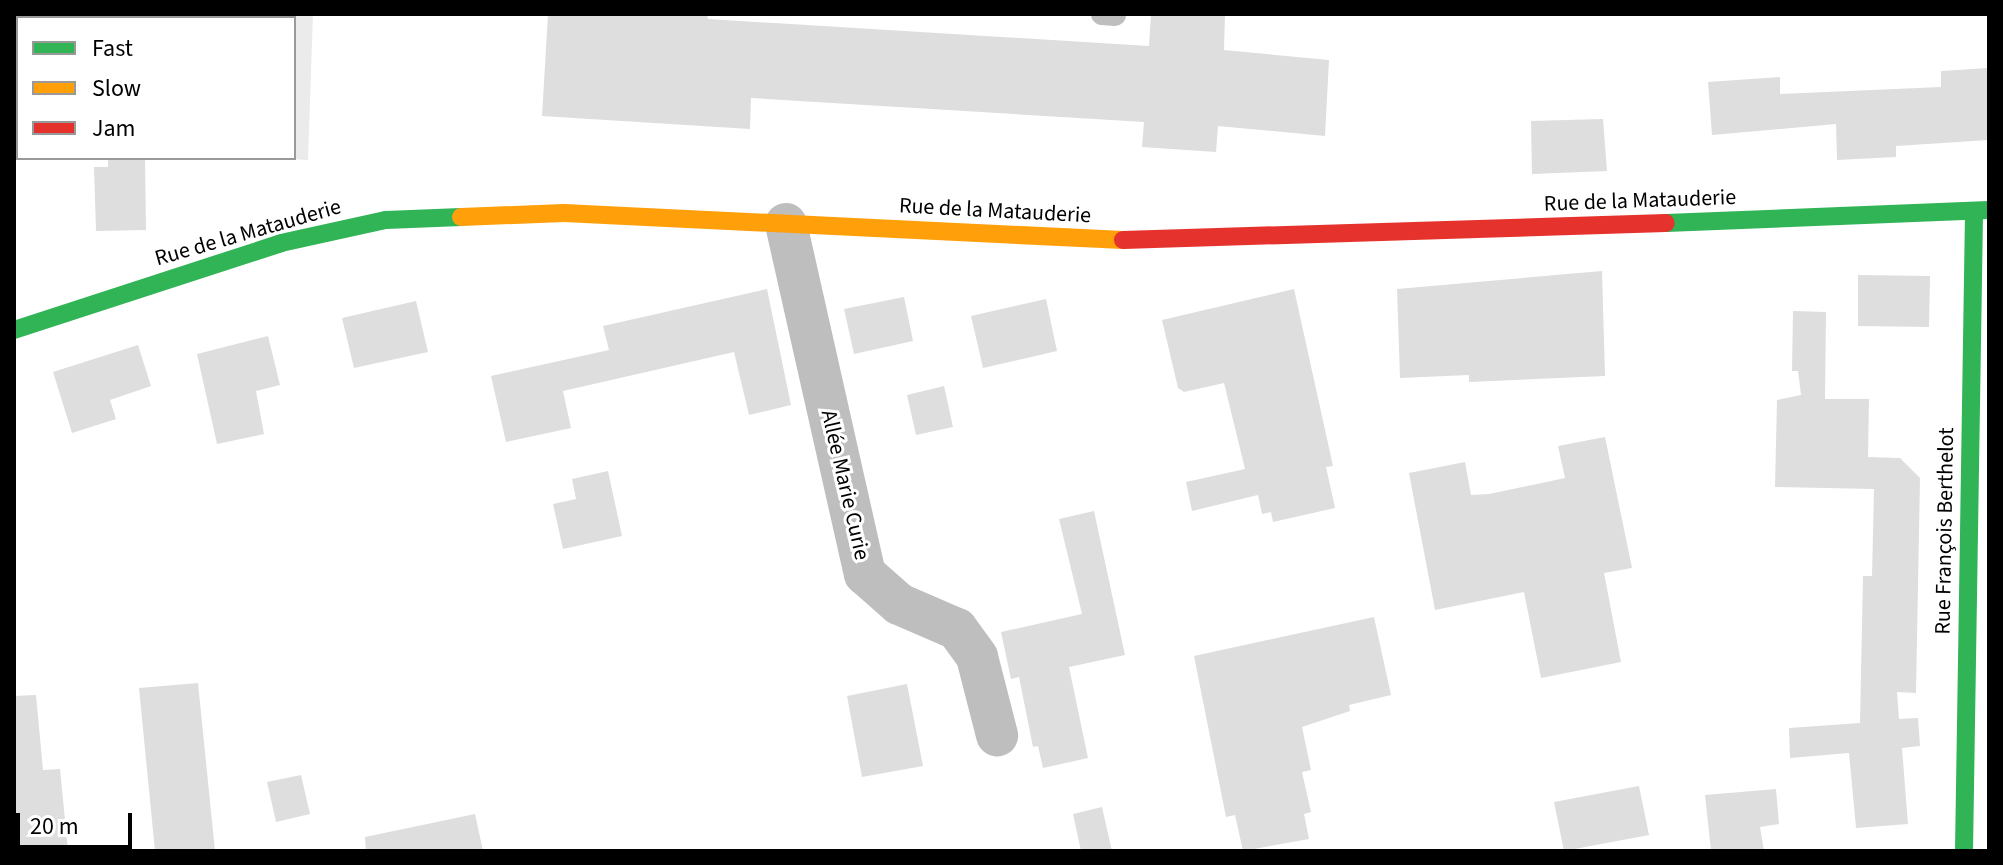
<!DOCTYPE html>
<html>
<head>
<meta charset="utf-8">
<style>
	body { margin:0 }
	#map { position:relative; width:2003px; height:865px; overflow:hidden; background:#fff; font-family:"Source Sans 3",sans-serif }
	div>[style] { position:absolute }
	.green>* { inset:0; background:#ebebeb }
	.building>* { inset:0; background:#dedede }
	.lane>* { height:22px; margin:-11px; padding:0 11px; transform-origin:11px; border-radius:11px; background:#bebebe }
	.street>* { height:42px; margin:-21px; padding:0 21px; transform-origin:21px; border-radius:21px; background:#bebebe }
	.fast>* { height:18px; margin:-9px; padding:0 9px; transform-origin:9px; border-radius:9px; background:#30b455 }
	.slow>* { height:18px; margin:-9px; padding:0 9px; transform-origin:9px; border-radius:9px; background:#ff9f0a }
	.jam>* { height:18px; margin:-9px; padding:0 9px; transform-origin:9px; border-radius:9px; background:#e5322d }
	span { translate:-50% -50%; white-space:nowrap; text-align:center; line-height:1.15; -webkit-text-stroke:6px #fff; paint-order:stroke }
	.street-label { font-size:22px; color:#000 }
	.frame { position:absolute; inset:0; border:16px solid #000; pointer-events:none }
	.legend { position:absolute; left:16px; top:16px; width:280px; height:144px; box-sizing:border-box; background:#fff; border:2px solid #999; margin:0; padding:10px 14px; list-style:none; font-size:24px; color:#000 }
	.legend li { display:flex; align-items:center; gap:16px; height:40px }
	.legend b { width:40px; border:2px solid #999 }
	.scale { position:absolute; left:16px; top:813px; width:116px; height:36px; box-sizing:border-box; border:4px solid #000; border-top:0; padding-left:10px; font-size:24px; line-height:28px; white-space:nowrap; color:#000; -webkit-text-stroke:6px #fff; paint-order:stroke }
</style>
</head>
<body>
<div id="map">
	<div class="green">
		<i style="clip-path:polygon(213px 14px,313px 14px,308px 160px,268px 158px,294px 158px,294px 18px)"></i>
	</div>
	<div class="building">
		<i style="clip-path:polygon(548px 14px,707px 14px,708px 19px,1149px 46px,1151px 14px,1225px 14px,1224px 50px,1329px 60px,1325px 136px,1218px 126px,1216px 152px,1142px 147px,1144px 122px,751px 98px,750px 129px,542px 116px)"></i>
		<i style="clip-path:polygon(1989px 68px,1989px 140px,1896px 146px,1896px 157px,1837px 160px,1836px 124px,1712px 135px,1708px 82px,1780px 77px,1780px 94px,1941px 87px,1941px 71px)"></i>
		<i style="clip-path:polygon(1603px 119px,1607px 171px,1532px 174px,1531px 121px)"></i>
		<i style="clip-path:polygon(108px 158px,145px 158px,146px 230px,96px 231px,94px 167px,108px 167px)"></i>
		<i style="clip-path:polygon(1602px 271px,1605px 376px,1469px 382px,1469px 375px,1400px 378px,1397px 289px)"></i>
		<i style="clip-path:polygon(1858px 275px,1930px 276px,1929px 327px,1858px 326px)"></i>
		<i style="clip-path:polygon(767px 289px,791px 405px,749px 415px,734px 352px,563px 391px,571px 428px,506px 442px,491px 376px,609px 350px,603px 326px)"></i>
		<i style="clip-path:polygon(1294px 289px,1333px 466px,1326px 467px,1335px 508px,1273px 522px,1271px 512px,1262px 514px,1258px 495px,1192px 511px,1186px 482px,1245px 469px,1224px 383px,1184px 392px,1178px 388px,1162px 320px)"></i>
		<i style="clip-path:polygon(904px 297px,913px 341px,854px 354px,844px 309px)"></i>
		<i style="clip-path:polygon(1046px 299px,1057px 351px,983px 368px,971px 316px)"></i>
		<i style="clip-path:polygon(416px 301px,428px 352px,354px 368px,342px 318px)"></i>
		<i style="clip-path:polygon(1793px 311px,1826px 312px,1825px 399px,1869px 399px,1868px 457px,1900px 458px,1920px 478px,1916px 693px,1897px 692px,1899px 719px,1918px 718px,1920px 746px,1902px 748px,1908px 824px,1856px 828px,1849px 753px,1790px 758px,1789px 728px,1860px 723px,1863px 576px,1872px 576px,1874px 489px,1775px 487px,1777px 400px,1801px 395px,1798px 371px,1792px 371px)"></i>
		<i style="clip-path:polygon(268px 336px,280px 385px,256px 391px,264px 434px,217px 444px,197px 354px)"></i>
		<i style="clip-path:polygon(138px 345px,151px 386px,110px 400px,116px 419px,72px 433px,53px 372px)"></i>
		<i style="clip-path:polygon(944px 386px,953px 427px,916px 435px,907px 395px)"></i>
		<i style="clip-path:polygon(1605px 437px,1632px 568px,1604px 573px,1621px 662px,1541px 678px,1524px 592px,1435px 610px,1409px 473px,1465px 462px,1471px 495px,1489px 494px,1565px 478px,1558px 446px)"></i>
		<i style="clip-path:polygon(608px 471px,622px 536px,563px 549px,553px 504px,576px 499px,572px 479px)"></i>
		<i style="clip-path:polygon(1094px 511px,1125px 655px,1069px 667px,1088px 758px,1043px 768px,1038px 746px,1033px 747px,1019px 677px,1011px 679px,1001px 632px,1082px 614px,1059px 519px)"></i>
		<i style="clip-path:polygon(1374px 617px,1391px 695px,1349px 705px,1350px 711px,1302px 727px,1311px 770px,1302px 772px,1311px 812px,1304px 814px,1309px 839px,1243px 851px,1235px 815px,1226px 817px,1194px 656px)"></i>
		<i style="clip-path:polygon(198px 683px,215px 851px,155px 851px,139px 688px)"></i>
		<i style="clip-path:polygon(907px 684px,923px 766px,862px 777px,847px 696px)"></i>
		<i style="clip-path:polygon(36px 695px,43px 770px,60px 769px,68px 851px,14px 851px,14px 696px)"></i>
		<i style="clip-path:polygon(301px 775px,310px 814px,276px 822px,267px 782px)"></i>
		<i style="clip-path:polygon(1639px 786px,1649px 835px,1564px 851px,1554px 802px)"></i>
		<i style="clip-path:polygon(1776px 789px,1779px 824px,1760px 827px,1764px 851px,1711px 851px,1705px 795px)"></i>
		<i style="clip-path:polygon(1102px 807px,1112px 851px,1081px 851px,1073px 814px)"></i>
		<i style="clip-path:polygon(475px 814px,483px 851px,366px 851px,365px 837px)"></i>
	</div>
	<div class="lane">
		<i style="left:1102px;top:14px;width:13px;rotate:4deg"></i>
	</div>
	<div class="street">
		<i style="left:786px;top:224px;width:359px;rotate:77.3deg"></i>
		<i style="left:865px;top:574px;width:45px;rotate:41.4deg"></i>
		<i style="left:899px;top:604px;width:63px;rotate:23.3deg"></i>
		<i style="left:957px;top:629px;width:34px;rotate:54deg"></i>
		<i style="left:977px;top:657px;width:81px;rotate:75.6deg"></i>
	</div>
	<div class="fast">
		<i style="left:1666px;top:223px;width:323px;rotate:-2.3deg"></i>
		<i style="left:14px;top:330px;width:281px;rotate:-18deg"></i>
		<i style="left:281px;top:243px;width:107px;rotate:-12.4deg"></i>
		<i style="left:386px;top:220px;width:75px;rotate:-2.3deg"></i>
		<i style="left:1964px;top:851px;width:640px;rotate:-89.1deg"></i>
	</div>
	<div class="slow">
		<i style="left:461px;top:217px;width:103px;rotate:-2.2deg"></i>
		<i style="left:564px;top:213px;width:560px;rotate:2.77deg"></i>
	</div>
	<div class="jam">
		<i style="left:1123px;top:240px;width:543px;rotate:-1.79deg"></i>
	</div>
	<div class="street-label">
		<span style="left:1640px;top:201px;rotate:-2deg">Rue de la Matauderie</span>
		<span style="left:995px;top:211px;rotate:3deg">Rue de la Matauderie</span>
		<span style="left:248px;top:233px;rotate:-16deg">Rue de la Matauderie</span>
		<span style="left:845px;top:485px;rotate:77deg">Allée Marie Curie</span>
		<span style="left:1945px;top:531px;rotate:-89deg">Rue François Berthelot</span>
	</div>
	<div class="frame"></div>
	<ul class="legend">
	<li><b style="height:10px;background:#30b455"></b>Fast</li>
	<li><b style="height:10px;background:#ff9f0a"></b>Slow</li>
	<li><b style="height:10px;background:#e5322d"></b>Jam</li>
	</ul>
	<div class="scale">20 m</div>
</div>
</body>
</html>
